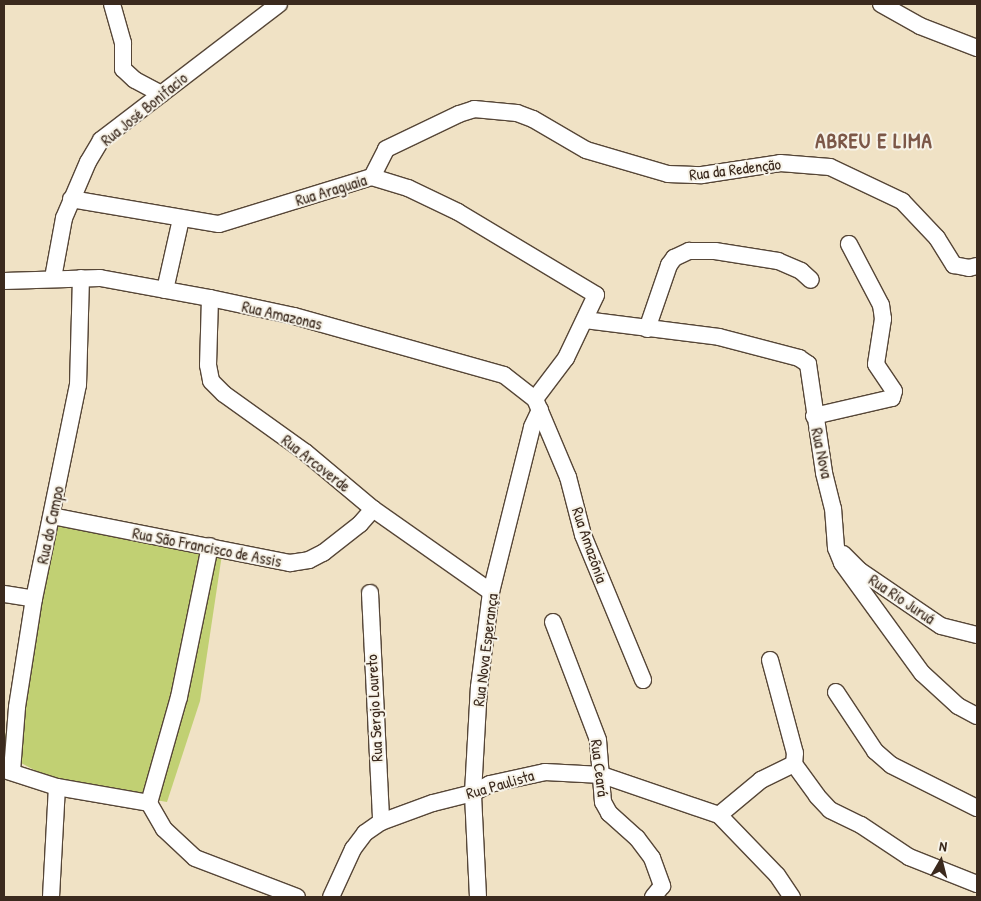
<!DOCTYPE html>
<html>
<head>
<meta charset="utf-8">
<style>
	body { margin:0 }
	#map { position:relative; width:981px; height:901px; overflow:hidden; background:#f0e2c5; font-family:"Patrick Hand",sans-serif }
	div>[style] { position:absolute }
	.green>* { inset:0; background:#c1d073 }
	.roads { filter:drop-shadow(1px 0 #564637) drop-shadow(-1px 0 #564637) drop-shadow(0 1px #564637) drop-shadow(0 -1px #564637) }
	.street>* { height:16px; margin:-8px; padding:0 8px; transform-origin:8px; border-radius:8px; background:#fff }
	span { translate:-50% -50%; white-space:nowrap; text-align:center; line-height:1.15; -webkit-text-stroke:4px #f7f3e8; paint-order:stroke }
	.street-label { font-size:16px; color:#3b2a1e }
	.district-label { font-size:21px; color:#7c5747; font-weight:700; letter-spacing:1px }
	.frame { position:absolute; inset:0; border:5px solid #3b2a1e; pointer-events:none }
	.north { position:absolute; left:916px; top:836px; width:50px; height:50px; -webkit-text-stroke:4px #f7f3e8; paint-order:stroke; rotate:8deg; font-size:14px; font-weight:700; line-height:20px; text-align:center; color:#3b2a1e }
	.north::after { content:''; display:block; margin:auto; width:18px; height:22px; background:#3b2a1e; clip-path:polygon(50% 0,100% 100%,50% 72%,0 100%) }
</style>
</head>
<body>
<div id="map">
	<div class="green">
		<i style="clip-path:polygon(56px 511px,224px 541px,200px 701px,167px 802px,59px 783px,4px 754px,4px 741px)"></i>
	</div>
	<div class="roads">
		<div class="street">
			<i style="left:112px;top:4px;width:41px;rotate:74.2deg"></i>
			<i style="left:123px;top:43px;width:26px;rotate:90deg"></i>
			<i style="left:123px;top:69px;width:16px;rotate:43deg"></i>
			<i style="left:135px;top:80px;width:30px;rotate:28deg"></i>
			<i style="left:881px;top:4px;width:45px;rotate:29.4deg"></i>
			<i style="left:920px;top:26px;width:61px;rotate:21.1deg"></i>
			<i style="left:372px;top:177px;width:31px;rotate:-63deg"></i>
			<i style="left:386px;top:149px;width:81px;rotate:-25.6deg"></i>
			<i style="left:459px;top:114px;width:16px;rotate:-18deg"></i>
			<i style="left:474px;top:109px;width:43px;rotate:5.3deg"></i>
			<i style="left:517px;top:113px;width:17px;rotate:21deg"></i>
			<i style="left:533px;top:119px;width:61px;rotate:30.3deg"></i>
			<i style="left:586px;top:150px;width:85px;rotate:16.3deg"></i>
			<i style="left:668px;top:174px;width:34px;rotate:2deg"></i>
			<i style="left:702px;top:175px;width:79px;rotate:-8.7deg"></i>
			<i style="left:780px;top:163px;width:50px;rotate:4.6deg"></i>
			<i style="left:830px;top:167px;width:80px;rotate:25.3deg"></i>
			<i style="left:902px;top:201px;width:51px;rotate:46.6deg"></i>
			<i style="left:937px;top:238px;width:32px;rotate:58deg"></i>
			<i style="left:954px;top:265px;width:15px;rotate:11deg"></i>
			<i style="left:969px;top:268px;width:8px;rotate:-14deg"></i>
			<i style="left:71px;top:199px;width:150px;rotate:9.6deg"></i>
			<i style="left:219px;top:224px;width:160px;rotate:-17.1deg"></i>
			<i style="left:372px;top:177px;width:38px;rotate:17deg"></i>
			<i style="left:408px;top:188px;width:55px;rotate:25.6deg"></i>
			<i style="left:458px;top:212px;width:161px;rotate:31deg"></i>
			<i style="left:596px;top:295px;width:70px;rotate:115.5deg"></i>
			<i style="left:566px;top:358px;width:51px;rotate:127.1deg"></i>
			<i style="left:53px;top:278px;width:61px;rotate:-79.6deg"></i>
			<i style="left:64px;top:218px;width:61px;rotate:-66.8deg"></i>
			<i style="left:88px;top:162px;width:26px;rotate:-59deg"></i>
			<i style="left:101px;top:140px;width:224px;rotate:-37.4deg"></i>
			<i style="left:4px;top:281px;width:96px;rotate:-1.8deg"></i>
			<i style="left:100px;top:278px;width:112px;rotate:10.3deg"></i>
			<i style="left:210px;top:298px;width:86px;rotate:12.1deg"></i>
			<i style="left:294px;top:316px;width:218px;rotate:15.7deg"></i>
			<i style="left:504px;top:375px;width:39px;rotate:38deg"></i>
			<i style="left:535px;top:399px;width:85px;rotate:67.1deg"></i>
			<i style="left:568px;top:477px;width:60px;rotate:75.5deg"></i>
			<i style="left:583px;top:535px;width:157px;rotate:67.5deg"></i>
			<i style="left:165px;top:290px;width:73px;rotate:-77.3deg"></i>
			<i style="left:210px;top:298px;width:67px;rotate:91.7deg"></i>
			<i style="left:208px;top:365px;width:16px;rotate:79deg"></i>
			<i style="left:211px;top:381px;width:18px;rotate:45deg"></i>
			<i style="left:224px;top:394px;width:100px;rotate:35.6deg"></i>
			<i style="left:305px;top:452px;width:89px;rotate:40deg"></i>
			<i style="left:373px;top:509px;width:144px;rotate:35.1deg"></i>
			<i style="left:585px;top:320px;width:135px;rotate:7.2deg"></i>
			<i style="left:719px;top:337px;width:83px;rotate:14.7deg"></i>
			<i style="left:799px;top:358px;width:11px;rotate:34deg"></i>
			<i style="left:808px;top:364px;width:110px;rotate:81.6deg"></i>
			<i style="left:824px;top:473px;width:36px;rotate:76deg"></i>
			<i style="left:833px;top:508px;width:40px;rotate:85.7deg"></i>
			<i style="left:836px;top:548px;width:16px;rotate:68deg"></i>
			<i style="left:842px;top:563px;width:136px;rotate:54deg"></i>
			<i style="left:922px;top:673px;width:49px;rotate:42.5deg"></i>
			<i style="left:958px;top:706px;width:21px;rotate:28deg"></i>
			<i style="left:647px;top:329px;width:68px;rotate:-71deg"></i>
			<i style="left:669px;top:265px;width:9px;rotate:-54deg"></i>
			<i style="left:674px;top:258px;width:17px;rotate:-25deg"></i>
			<i style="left:689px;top:251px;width:26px"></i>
			<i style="left:715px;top:251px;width:64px;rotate:9deg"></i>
			<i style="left:778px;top:261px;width:25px;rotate:23deg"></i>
			<i style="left:801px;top:271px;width:13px;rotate:42deg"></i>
			<i style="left:814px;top:416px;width:80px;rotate:-13deg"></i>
			<i style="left:892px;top:398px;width:7px;rotate:-74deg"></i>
			<i style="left:894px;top:391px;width:32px;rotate:-124deg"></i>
			<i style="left:876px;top:364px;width:46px;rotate:-81.2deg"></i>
			<i style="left:883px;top:319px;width:14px;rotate:-98deg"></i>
			<i style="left:881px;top:305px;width:69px;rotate:-117.7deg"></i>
			<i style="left:52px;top:516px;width:243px;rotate:11.2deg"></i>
			<i style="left:290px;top:563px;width:19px;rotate:-9deg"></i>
			<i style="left:309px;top:560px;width:16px;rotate:-27deg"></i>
			<i style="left:323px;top:553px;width:47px;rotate:-38.1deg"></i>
			<i style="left:360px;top:524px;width:20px;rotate:-49deg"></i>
			<i style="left:843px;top:554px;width:23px;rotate:45deg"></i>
			<i style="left:859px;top:570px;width:99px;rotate:34.3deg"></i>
			<i style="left:941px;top:626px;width:37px;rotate:14deg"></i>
			<i style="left:370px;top:593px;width:229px;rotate:87.2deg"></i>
			<i style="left:4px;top:594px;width:30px;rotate:9deg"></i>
			<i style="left:553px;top:622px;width:126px;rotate:69.1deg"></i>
			<i style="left:598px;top:740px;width:62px;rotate:85.4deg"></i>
			<i style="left:603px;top:802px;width:13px;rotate:61deg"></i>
			<i style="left:609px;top:813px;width:38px;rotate:42deg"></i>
			<i style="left:637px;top:838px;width:25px;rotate:53deg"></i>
			<i style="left:652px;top:858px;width:30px;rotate:70deg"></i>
			<i style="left:662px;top:886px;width:14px;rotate:129deg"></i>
			<i style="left:770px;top:660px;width:96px;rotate:75deg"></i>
			<i style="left:795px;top:753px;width:11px;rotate:95deg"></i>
			<i style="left:794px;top:764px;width:39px;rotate:54deg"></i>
			<i style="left:817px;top:796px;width:19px;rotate:47deg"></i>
			<i style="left:830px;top:810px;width:34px;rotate:26deg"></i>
			<i style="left:861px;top:825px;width:58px;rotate:33.7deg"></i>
			<i style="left:909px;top:857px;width:73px;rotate:21.7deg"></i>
			<i style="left:836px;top:692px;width:71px;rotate:56.5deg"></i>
			<i style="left:875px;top:751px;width:21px;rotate:41deg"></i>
			<i style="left:891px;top:765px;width:96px;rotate:26.6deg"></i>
			<i style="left:4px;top:770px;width:56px;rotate:17.8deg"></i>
			<i style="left:57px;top:787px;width:93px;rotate:9.9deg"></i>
			<i style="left:149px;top:803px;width:30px;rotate:60deg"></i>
			<i style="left:164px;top:829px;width:42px;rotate:43.1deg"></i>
			<i style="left:195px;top:858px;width:109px;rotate:20.9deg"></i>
			<i style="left:12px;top:771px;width:64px;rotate:-85.5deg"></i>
			<i style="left:17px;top:707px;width:109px;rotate:-81.1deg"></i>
			<i style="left:34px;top:599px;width:218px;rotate:-78.4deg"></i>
			<i style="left:78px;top:385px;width:107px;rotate:-88.4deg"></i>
			<i style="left:149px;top:803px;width:110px;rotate:-74.2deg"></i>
			<i style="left:179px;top:697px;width:154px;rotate:-78.4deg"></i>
			<i style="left:719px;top:815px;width:55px;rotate:-39.8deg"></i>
			<i style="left:761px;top:780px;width:37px;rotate:-26deg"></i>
			<i style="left:51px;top:897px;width:110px;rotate:-86.9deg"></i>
			<i style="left:331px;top:897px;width:53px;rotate:-65.4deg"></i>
			<i style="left:353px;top:849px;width:20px;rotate:-53deg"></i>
			<i style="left:365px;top:833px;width:19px;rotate:-35deg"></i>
			<i style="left:381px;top:822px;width:55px;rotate:-20.1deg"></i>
			<i style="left:433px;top:803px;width:41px;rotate:-14deg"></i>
			<i style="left:473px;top:793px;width:19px;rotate:-28deg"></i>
			<i style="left:490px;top:784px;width:56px;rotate:-12.3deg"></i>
			<i style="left:545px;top:772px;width:57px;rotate:3deg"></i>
			<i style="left:602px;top:775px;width:124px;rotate:18.9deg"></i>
			<i style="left:719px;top:815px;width:83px;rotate:46deg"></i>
			<i style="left:777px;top:875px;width:27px;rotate:56deg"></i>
			<i style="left:478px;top:897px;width:104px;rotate:-92.8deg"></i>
			<i style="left:473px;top:793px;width:106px;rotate:-86.8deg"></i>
			<i style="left:479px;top:687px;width:96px;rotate:-82.8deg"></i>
			<i style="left:491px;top:592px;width:170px;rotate:-76deg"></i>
			<i style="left:532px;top:427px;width:19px;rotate:-65deg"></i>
		</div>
	</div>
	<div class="street-label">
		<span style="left:144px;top:109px;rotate:-39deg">Rua José Bonifacio</span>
		<span style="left:735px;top:169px;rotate:-7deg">Rua da Redenção</span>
		<span style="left:331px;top:190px;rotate:-17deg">Rua Araguaia</span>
		<span style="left:282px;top:315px;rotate:13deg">Rua Amazonas</span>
		<span style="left:822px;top:453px;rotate:78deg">Rua Nova</span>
		<span style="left:316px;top:463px;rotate:38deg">Rua Arcoverde</span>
		<span style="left:50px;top:525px;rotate:-78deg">Rua do Campo</span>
		<span style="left:590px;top:545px;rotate:71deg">Rua Amazônia</span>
		<span style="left:207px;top:547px;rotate:11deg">Rua São Francisco de Assis</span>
		<span style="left:902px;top:599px;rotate:34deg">Rua Rio Juruá</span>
		<span style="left:485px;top:650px;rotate:-83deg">Rua Nova Esperança</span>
		<span style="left:374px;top:708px;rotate:-93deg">Rua Sergio Loureto</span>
		<span style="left:600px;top:768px;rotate:83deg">Rua Ceará</span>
		<span style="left:500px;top:784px;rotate:-16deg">Rua Paulista</span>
	</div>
	<div class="district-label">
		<span style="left:874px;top:141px">ABREU E LIMA</span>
	</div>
	<div class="frame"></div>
	<div class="north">N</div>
</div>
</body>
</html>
